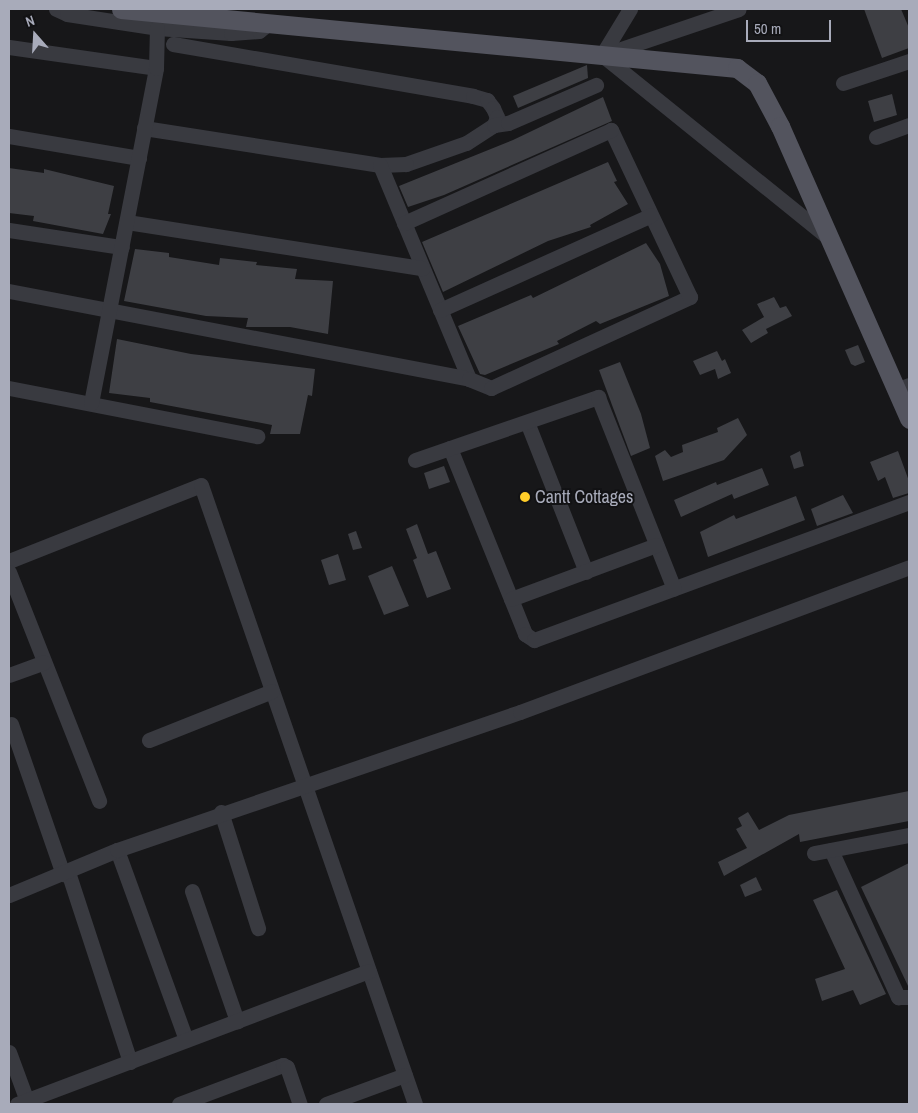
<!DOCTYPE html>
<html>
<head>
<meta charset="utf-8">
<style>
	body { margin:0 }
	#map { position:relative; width:918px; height:1113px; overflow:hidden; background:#171719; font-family:"Archivo Narrow",sans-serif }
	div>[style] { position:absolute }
	.building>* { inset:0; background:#3e3f44 }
	.minor>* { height:15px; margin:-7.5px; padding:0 7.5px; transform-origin:7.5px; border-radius:7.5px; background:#393a40 }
	.major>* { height:19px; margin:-9.5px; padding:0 9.5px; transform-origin:9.5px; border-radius:9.5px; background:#53545e }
	.dots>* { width:14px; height:14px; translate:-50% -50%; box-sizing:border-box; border:2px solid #121214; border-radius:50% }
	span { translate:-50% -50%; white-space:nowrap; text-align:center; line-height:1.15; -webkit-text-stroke:4px #121214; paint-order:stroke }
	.poi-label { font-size:18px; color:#a8abba }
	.left { translate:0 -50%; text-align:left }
	.frame { position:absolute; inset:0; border:10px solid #a8abba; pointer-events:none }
	.north { position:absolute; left:10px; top:10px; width:50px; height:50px; -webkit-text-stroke:4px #121214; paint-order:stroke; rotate:341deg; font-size:14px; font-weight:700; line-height:20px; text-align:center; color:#a8abba }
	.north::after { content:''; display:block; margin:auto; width:18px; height:22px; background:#a8abba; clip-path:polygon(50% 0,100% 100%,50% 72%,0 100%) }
	.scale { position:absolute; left:746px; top:20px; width:85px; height:22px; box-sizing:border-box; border:2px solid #a8abba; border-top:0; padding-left:6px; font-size:15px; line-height:18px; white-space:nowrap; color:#a8abba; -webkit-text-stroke:4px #121214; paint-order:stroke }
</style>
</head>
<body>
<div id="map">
	<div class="building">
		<i style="clip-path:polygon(864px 9px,901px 9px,909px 28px,909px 48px,882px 58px)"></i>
		<i style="clip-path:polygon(587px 65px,588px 78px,518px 108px,513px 96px)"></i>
		<i style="clip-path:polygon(892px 94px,897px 115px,874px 122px,868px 101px)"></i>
		<i style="clip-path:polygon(603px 97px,612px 121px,444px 195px,408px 207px,399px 186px,513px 140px)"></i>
		<i style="clip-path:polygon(608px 162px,617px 181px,614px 182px,628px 204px,590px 225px,591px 227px,548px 241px,443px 292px,422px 242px)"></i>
		<i style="clip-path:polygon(9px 168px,44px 173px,44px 169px,114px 186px,108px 214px,111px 214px,103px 234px,33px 221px,34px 216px,9px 213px)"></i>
		<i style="clip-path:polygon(646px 243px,660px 264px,669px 296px,600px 324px,596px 321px,557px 341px,559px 344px,485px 375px,480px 374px,458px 326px,531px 295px,533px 298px)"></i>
		<i style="clip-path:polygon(135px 249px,169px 253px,169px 257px,219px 265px,220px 258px,257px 262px,256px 265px,297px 269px,295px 279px,333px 281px,328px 334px,290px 327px,246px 327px,248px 318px,206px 316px,124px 301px)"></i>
		<i style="clip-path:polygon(774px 297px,780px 308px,786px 306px,792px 316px,766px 329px,768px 333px,751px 343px,742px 330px,764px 317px,757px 304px)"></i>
		<i style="clip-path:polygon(117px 339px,191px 354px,315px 369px,312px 396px,308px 395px,300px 434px,270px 434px,272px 425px,150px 402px,150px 398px,109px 393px)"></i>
		<i style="clip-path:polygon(858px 345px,865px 362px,855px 366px,851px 364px,845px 350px)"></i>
		<i style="clip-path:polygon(717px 351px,722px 361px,725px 359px,731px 373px,718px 379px,715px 369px,700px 375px,693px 361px)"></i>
		<i style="clip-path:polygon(620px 362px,641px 414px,650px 448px,631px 456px,599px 370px)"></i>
		<i style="clip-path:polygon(738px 418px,747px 435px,724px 460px,663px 481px,655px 456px,665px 450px,671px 457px,683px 452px,682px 445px,718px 432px,717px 428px)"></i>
		<i style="clip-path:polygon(800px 451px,804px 466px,794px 469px,790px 456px)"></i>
		<i style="clip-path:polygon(898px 451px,909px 481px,909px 493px,893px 498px,885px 477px,878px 481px,870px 462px)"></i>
		<i style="clip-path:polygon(444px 466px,450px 482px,429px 489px,424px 473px)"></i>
		<i style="clip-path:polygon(762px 468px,769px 485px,734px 499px,732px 494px,681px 517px,674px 500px,716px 482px,717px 485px)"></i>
		<i style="clip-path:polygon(843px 495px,853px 513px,817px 526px,811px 509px)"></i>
		<i style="clip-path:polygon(796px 496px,805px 520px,708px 557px,700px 532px,734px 515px,736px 519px)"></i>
		<i style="clip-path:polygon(417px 524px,428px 554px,436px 551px,451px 589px,427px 598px,413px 560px,417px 558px,406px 529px)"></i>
		<i style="clip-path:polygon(356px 531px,362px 548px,353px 550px,348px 534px)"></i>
		<i style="clip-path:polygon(338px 554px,346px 580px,329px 585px,321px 560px)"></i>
		<i style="clip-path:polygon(392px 566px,409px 606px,384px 615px,368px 576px)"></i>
		<i style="clip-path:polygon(909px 791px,909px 821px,800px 842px,799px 834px,724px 876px,718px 862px,747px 848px,736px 829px,742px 826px,738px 818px,748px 812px,759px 830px,789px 815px)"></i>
		<i style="clip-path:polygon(909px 863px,909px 988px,861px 887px)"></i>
		<i style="clip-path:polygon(756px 877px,762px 890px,745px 897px,740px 885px)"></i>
		<i style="clip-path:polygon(837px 890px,886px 994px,860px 1005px,853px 990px,822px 1001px,815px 979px,845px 969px,813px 900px)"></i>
	</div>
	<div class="minor">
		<i style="left:56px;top:9px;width:12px;rotate:24deg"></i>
		<i style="left:67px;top:14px;width:91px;rotate:8.8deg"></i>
		<i style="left:157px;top:28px;width:74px;rotate:3.9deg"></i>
		<i style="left:231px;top:33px;width:28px;rotate:-4deg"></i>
		<i style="left:259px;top:31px;width:13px;rotate:-39deg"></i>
		<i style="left:173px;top:44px;width:304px;rotate:9.8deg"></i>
		<i style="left:473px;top:96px;width:15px;rotate:16deg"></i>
		<i style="left:487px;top:100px;width:10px;rotate:53deg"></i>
		<i style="left:493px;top:108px;width:10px;rotate:66deg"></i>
		<i style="left:497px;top:117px;width:9px;rotate:111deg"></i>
		<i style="left:494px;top:125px;width:33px;rotate:147deg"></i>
		<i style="left:466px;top:143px;width:64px;rotate:160.7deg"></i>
		<i style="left:406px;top:164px;width:26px;rotate:178deg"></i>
		<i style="left:9px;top:47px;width:148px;rotate:8.1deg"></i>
		<i style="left:606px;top:54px;width:140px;rotate:-18.7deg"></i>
		<i style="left:602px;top:55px;width:292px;rotate:38.9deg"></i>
		<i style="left:602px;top:55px;width:54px;rotate:-58.7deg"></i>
		<i style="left:843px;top:83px;width:70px;rotate:-18.4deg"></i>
		<i style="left:494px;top:125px;width:14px;rotate:-8deg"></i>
		<i style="left:508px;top:123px;width:96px;rotate:-23.4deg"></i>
		<i style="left:144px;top:128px;width:239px;rotate:8.9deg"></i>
		<i style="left:380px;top:165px;width:232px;rotate:67.4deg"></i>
		<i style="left:9px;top:136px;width:132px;rotate:9.6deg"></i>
		<i style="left:876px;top:137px;width:35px;rotate:-20deg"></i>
		<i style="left:127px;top:222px;width:299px;rotate:8.9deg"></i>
		<i style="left:9px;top:230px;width:114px;rotate:8.6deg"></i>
		<i style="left:9px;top:291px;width:468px;rotate:10.8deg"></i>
		<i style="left:469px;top:379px;width:24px;rotate:22deg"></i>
		<i style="left:491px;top:388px;width:219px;rotate:-24.6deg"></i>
		<i style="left:690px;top:297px;width:185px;rotate:-115.3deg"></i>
		<i style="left:611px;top:130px;width:227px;rotate:155.8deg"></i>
		<i style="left:440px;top:310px;width:231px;rotate:-24.2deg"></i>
		<i style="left:9px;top:388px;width:253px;rotate:11deg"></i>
		<i style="left:896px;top:390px;width:14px;rotate:-21deg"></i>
		<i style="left:91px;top:403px;width:341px;rotate:-79deg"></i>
		<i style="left:156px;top:68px;width:40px;rotate:-88.6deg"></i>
		<i style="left:527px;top:422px;width:161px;rotate:68.5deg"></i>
		<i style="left:450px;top:448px;width:201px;rotate:68deg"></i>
		<i style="left:525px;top:634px;width:11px;rotate:34deg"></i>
		<i style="left:534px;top:640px;width:400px;rotate:-20.2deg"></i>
		<i style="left:415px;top:460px;width:194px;rotate:-19deg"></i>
		<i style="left:598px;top:397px;width:206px;rotate:68.4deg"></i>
		<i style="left:9px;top:561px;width:206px;rotate:-21.6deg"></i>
		<i style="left:201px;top:485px;width:655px;rotate:70.93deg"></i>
		<i style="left:9px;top:572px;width:246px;rotate:68.5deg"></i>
		<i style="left:511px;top:599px;width:155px;rotate:-20.4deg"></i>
		<i style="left:9px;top:675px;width:37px;rotate:-20deg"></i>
		<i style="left:11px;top:724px;width:159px;rotate:70.9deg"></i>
		<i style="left:149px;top:740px;width:132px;rotate:-21.7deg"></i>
		<i style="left:221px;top:812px;width:122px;rotate:72.3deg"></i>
		<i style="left:117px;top:850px;width:202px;rotate:70deg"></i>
		<i style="left:831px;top:850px;width:162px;rotate:65.5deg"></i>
		<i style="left:898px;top:997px;width:11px"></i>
		<i style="left:814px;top:853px;width:97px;rotate:-10.7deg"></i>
		<i style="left:68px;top:872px;width:200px;rotate:71.9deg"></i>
		<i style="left:192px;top:891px;width:138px;rotate:70.9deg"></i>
		<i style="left:9px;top:895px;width:117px;rotate:-22.6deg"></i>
		<i style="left:117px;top:850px;width:426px;rotate:-18.9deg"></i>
		<i style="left:520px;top:712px;width:415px;rotate:-20.4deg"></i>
		<i style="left:9px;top:1052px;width:52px;rotate:69.8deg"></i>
		<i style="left:17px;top:1104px;width:376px;rotate:-20.7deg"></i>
		<i style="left:179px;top:1104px;width:111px;rotate:-20.6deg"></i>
		<i style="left:283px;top:1065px;width:4px;rotate:27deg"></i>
		<i style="left:287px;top:1067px;width:39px;rotate:71deg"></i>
		<i style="left:326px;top:1104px;width:84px;rotate:-20.2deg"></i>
	</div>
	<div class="major">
		<i style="left:121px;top:9px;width:619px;rotate:5.47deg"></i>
		<i style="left:737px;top:68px;width:25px;rotate:37deg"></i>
		<i style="left:757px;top:83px;width:49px;rotate:61.9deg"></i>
		<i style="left:780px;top:126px;width:320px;rotate:66.2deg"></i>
	</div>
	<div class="dots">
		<i style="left:525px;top:497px;background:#ffcd29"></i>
	</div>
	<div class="poi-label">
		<span class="left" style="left:535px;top:497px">Cantt Cottages</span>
	</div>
	<div class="frame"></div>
	<div class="north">N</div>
	<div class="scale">50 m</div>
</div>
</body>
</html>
